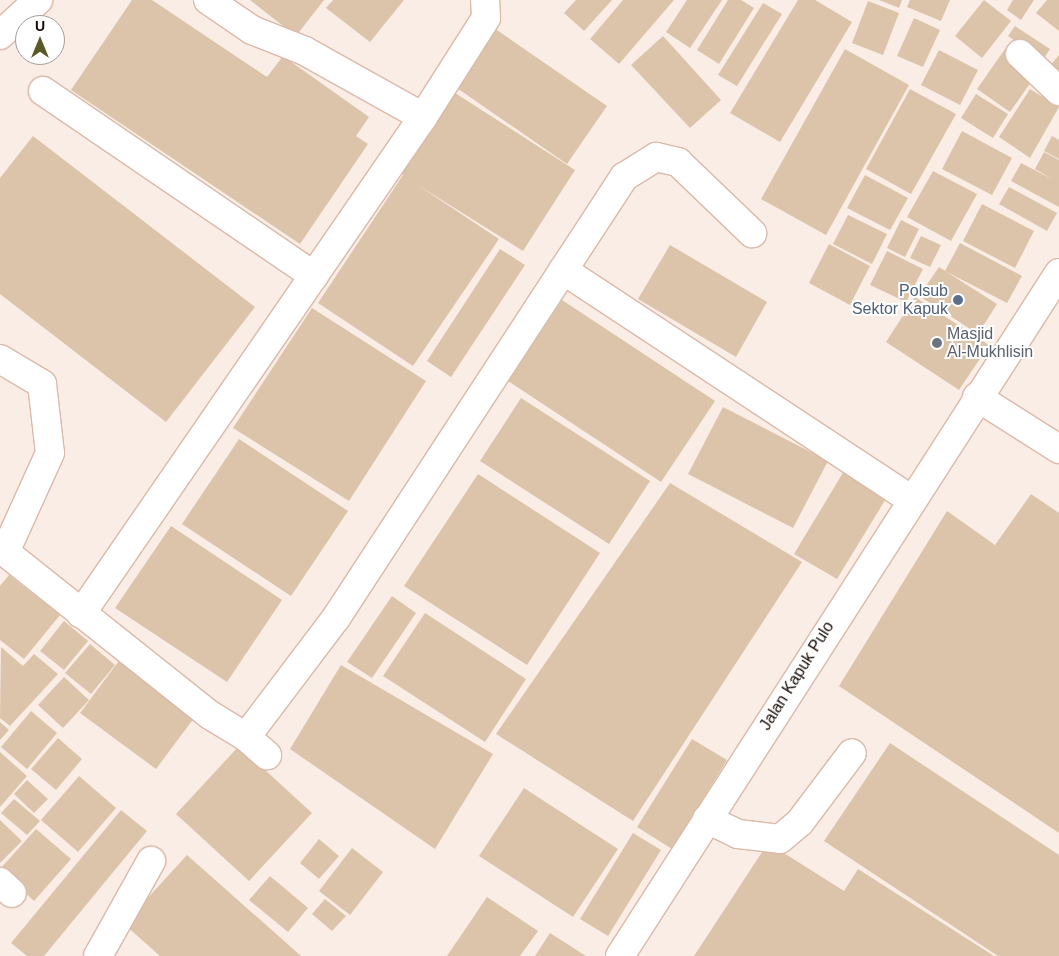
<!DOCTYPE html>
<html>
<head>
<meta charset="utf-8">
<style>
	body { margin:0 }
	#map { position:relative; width:1059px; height:956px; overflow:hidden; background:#faede6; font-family:Arial,sans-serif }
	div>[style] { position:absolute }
	.building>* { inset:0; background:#dcc4aa }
	.roads { filter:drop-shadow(1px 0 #dab9a8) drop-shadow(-1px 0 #dab9a8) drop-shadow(0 1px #dab9a8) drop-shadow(0 -1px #dab9a8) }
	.minor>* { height:28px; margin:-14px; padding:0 14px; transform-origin:14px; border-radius:14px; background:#fff }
	.dots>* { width:14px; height:14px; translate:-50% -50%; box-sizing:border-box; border:2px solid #fff; border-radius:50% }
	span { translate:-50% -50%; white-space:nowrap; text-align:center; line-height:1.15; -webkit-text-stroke:4px #fff; paint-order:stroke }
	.service-label { font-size:16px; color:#4e5e75 }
	.right { translate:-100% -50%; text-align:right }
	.worship-label { font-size:16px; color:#5b616d }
	.left { translate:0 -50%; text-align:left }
	.street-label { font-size:16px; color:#160b06 }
	.north { position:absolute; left:15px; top:15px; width:50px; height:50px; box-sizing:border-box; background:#fff; border:1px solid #a29d9b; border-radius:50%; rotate:0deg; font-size:14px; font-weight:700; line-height:20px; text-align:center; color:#160b06 }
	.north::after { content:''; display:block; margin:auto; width:18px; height:22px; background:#585926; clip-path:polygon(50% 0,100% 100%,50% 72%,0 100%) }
</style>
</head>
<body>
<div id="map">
	<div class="building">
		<i style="clip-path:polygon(132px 0,152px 0,267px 77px,283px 56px,369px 117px,356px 136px,368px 144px,300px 244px,71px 90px)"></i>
		<i style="clip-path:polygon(250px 0,324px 0,296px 36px)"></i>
		<i style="clip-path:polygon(333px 0,404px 0,370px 42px,326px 8px)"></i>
		<i style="clip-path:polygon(576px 0,612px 0,584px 31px,564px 13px)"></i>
		<i style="clip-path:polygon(623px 0,674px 0,619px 64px,590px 39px)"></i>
		<i style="clip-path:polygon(687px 0,722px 0,690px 48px,666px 32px)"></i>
		<i style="clip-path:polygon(728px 0,741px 0,754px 8px,719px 64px,697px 50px)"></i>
		<i style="clip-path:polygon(798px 0,815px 0,852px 22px,780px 142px,730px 113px)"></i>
		<i style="clip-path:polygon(879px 0,902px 0,899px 8px)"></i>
		<i style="clip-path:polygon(910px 0,950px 0,941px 21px,907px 7px)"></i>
		<i style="clip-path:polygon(984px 0,1011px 21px,982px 58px,955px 36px)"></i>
		<i style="clip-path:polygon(1013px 0,1034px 0,1021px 20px,1007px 10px)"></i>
		<i style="clip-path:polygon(1047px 0,1059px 0,1059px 31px,1036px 13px)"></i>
		<i style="clip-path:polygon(868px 1px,899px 13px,883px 55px,852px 43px)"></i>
		<i style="clip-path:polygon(763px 3px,782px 14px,737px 86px,718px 75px)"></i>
		<i style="clip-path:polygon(914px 18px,940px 30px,923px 67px,897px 56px)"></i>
		<i style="clip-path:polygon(491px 26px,607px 106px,567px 164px,451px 84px)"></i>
		<i style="clip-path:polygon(1015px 26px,1050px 49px,1043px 60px,1008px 36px)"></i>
		<i style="clip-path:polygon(663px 36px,721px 100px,690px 128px,631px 65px)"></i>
		<i style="clip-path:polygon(845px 49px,909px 85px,826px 235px,761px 199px)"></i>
		<i style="clip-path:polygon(1005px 49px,1038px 72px,1010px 112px,977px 89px)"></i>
		<i style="clip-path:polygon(939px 50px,978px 70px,960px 105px,921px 85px)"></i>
		<i style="clip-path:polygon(1059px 55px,1059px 84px,1044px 73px)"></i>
		<i style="clip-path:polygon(910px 89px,956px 114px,911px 194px,866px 169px)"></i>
		<i style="clip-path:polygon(1030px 89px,1059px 107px,1030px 158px,999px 137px)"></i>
		<i style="clip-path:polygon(452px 91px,575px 170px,523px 251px,416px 184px,499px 239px,413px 366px,318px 303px,403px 175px,400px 173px)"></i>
		<i style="clip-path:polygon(976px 94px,1008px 114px,993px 138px,961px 118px)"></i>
		<i style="clip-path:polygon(962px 131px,1012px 158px,992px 195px,942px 169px)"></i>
		<i style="clip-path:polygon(33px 136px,255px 307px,166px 422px,0 294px,0 178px)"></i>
		<i style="clip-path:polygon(1052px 136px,1059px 140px,1059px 159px,1044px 151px)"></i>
		<i style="clip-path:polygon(1044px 152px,1059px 160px,1059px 207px,1011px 181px,1021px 163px,1052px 179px,1035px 169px)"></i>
		<i style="clip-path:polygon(933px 171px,977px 194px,951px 241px,907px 217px)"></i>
		<i style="clip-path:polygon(865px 175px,908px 198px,890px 230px,847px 208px)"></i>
		<i style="clip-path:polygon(1009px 187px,1057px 213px,1047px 231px,999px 204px)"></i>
		<i style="clip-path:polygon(982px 204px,1034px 231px,1015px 268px,963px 241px)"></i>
		<i style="clip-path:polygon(848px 215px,887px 234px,872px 264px,833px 244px)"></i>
		<i style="clip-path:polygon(901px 220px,919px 229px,905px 257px,887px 248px)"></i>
		<i style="clip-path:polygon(921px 236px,941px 245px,930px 267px,910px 258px)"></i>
		<i style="clip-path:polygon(960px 243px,1022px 276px,1007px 303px,945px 271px)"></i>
		<i style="clip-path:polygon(829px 244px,870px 266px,850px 305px,809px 283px)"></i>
		<i style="clip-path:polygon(670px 245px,767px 302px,736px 357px,638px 299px)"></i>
		<i style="clip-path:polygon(500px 249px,525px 265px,451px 377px,427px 361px)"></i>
		<i style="clip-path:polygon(887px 251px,923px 269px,906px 302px,870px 285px)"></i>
		<i style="clip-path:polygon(939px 267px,997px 304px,978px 334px,919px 296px)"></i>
		<i style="clip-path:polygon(915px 297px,989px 345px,959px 390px,886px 342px)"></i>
		<i style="clip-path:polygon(562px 300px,715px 401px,661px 482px,508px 381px)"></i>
		<i style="clip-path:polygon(312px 308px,426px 381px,349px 501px,233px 428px)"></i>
		<i style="clip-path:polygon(521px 398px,650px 481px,609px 544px,480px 461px)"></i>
		<i style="clip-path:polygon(723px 407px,828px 461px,793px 528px,688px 474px)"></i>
		<i style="clip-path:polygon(239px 439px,348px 511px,291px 596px,182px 524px)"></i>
		<i style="clip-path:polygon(847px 466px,890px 492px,837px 579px,794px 554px)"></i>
		<i style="clip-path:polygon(478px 474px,600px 553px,527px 665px,404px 586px)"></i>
		<i style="clip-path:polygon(670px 483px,802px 562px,633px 821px,496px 734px)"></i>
		<i style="clip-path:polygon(1031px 494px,1059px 513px,1059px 833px,839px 686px,947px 511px,995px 545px)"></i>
		<i style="clip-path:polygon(171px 526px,282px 600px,227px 682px,115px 608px)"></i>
		<i style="clip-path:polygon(9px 575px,60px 615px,24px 659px,0 640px,0 586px)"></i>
		<i style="clip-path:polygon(392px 596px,416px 613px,372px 678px,347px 662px)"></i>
		<i style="clip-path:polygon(425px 613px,526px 679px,485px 742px,383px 676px)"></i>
		<i style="clip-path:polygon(64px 621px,88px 641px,64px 670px,40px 651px)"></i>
		<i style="clip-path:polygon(90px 644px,115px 665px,91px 694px,65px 673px)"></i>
		<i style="clip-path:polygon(1px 647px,23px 666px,34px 654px,58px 674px,10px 726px,0 718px)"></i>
		<i style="clip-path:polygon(124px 654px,200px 710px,156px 769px,80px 713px)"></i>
		<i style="clip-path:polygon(341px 665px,493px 754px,435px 849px,290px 749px)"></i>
		<i style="clip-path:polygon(64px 677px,89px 700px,63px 728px,38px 705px)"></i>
		<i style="clip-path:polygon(31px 711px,57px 733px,27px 769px,1px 747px)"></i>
		<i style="clip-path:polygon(0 722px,9px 730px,0 740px)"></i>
		<i style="clip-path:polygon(58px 738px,82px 759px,56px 790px,31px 769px)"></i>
		<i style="clip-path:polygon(692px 739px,727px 760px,672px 849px,637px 827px)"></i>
		<i style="clip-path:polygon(890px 743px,1059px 855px,1059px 956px,998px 956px,824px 841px)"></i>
		<i style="clip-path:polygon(239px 746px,312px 813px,249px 881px,176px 814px)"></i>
		<i style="clip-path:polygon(0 752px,27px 776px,0 807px)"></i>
		<i style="clip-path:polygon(79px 776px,116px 808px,78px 852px,41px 820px)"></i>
		<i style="clip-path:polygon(27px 780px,48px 799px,34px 813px,14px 794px)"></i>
		<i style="clip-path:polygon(524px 788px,618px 849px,573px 917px,479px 856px)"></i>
		<i style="clip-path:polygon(14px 799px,40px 821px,27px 835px,1px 813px)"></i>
		<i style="clip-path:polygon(121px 810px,147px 831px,44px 956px,27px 956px,11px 943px)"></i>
		<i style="clip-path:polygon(0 820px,22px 841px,0 863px)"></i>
		<i style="clip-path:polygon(36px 829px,71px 859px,34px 901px,0 869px)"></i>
		<i style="clip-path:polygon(633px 833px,661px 850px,608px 936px,580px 919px)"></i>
		<i style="clip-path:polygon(319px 839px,339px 856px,319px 879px,300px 863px)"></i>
		<i style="clip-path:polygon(768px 843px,844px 891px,858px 869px,994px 956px,694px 956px)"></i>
		<i style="clip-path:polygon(352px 848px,383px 872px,350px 915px,319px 891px)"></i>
		<i style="clip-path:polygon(187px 855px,301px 956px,160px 956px,124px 924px)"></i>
		<i style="clip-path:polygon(270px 876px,308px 908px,288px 932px,249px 900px)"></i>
		<i style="clip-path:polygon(487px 897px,538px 931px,520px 956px,447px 956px)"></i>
		<i style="clip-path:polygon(325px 899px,346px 916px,332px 931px,312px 914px)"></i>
		<i style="clip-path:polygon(550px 933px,586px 956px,535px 956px)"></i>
	</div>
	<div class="roads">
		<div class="minor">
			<i style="left:208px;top:0;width:53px;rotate:34.3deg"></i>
			<i style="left:252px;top:30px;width:57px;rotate:21.6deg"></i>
			<i style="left:305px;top:51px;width:135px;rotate:29.2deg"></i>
			<i style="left:0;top:35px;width:52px;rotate:-42.6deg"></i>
			<i style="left:1020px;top:54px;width:54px;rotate:43.5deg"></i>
			<i style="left:43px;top:91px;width:328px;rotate:34.3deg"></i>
			<i style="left:563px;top:270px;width:416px;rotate:33.4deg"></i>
			<i style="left:0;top:359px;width:49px;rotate:30.8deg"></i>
			<i style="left:42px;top:384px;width:69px;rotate:83.4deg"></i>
			<i style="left:50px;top:453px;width:109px;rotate:114.4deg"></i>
			<i style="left:977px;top:397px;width:97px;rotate:32.4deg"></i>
			<i style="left:0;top:548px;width:268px;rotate:38.5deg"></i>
			<i style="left:210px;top:715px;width:42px;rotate:31.4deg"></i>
			<i style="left:246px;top:737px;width:149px;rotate:-52.9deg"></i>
			<i style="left:336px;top:618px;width:527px;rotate:-56.85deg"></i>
			<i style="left:624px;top:177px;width:38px;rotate:-32deg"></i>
			<i style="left:656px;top:157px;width:23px;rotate:13deg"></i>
			<i style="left:678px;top:162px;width:103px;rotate:43.8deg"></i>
			<i style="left:81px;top:614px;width:603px;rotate:-55.47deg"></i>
			<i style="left:423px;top:117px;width:117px;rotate:-57.5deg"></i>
			<i style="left:486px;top:18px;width:18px;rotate:-93deg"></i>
			<i style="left:246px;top:737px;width:28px;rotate:41deg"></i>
			<i style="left:707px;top:819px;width:34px;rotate:26deg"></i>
			<i style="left:738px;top:834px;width:42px;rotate:6.8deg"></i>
			<i style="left:780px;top:839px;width:26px;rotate:-40deg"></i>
			<i style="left:800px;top:822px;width:86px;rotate:-53deg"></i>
			<i style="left:0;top:882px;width:16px;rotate:43deg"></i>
			<i style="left:98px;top:956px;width:109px;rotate:-60.8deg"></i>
			<i style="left:620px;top:956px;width:812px;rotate:-57.27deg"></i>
		</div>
	</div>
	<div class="dots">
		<i style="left:958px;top:300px;background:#5c6f8a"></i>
		<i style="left:937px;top:343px;background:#6b7280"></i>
	</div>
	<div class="service-label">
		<span class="right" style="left:948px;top:300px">Polsub<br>Sektor Kapuk</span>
	</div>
	<div class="worship-label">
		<span class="left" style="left:947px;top:343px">Masjid<br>Al-Mukhlisin</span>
	</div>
	<div class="street-label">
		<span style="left:797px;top:676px;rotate:-58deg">Jalan Kapuk Pulo</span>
	</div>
	<div class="north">U</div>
</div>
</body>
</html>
